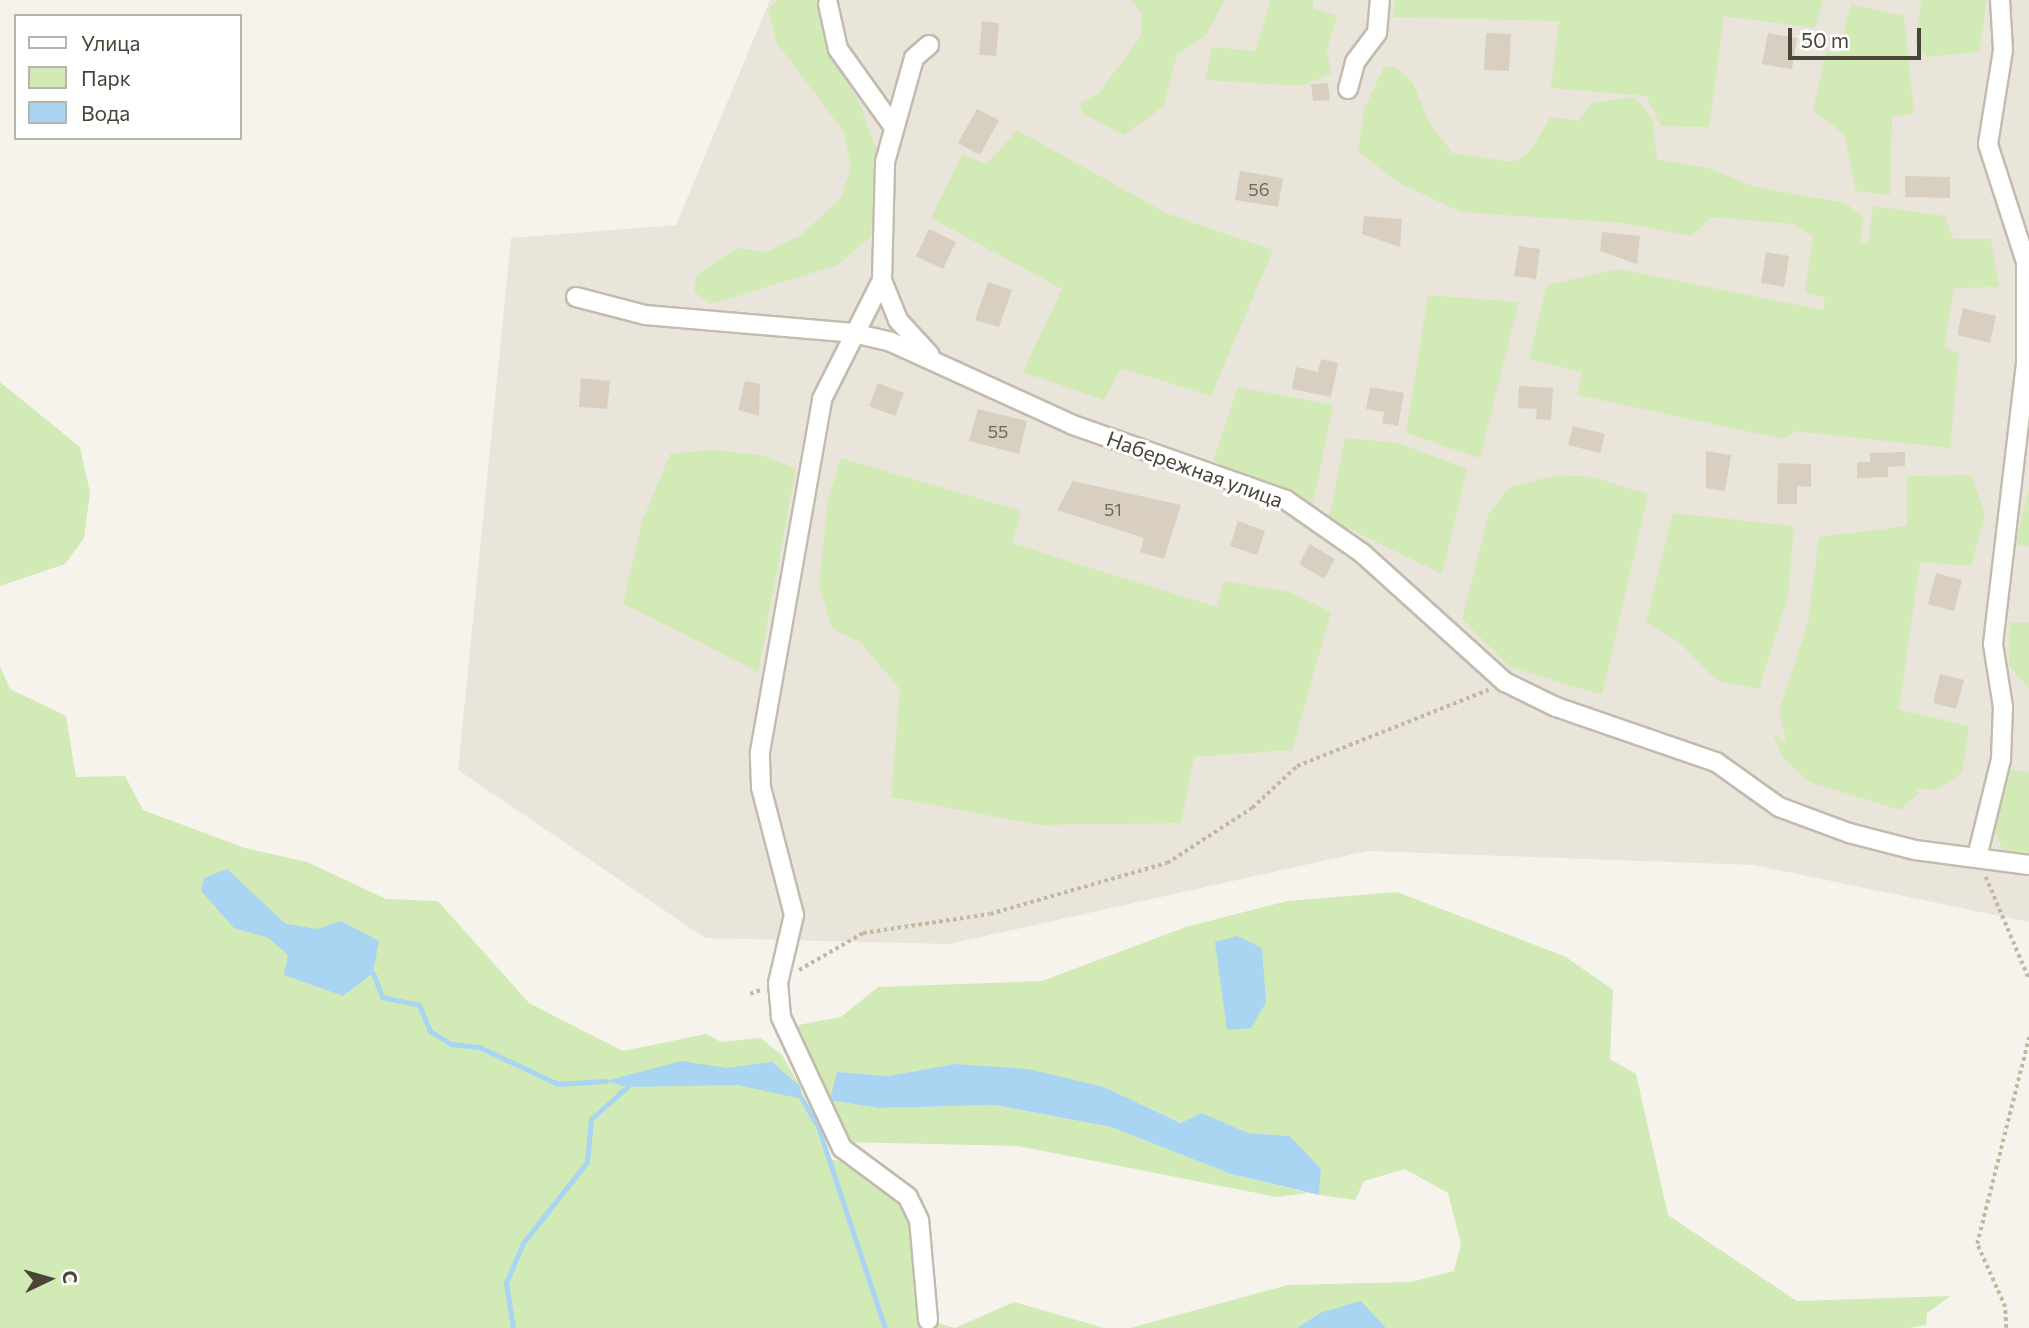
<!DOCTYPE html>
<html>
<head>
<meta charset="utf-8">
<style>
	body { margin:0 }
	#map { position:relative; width:2029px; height:1328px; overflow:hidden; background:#f6f3ec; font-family:Commissioner,sans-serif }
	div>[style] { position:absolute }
	.residential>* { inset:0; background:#eae5da }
	.green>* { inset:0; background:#d2eab5 }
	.water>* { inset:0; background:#a9d4f2 }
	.stream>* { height:5px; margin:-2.5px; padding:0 2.5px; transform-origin:2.5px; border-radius:2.5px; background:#a9d4f2 }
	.building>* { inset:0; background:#d8cfc1 }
	.path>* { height:3.5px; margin-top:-1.75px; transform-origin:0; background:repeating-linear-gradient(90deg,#c4b79f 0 3.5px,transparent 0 7px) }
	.roads { filter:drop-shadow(2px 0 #c2bbae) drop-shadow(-2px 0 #c2bbae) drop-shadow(0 2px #c2bbae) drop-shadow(0 -2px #c2bbae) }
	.minor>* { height:18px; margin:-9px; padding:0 9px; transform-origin:9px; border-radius:9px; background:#fff }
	span { translate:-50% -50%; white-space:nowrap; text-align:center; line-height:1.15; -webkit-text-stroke:6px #fff; paint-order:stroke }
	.number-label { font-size:18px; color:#6e675b }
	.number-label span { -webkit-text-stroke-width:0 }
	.street-label { font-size:21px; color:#4b4439 }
	.legend { position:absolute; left:14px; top:14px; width:228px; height:126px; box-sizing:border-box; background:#fff; border:2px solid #b7b4b0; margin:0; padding:9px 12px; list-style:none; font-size:21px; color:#4b4439 }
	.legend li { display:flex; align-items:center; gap:14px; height:35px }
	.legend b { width:35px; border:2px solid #b7b4b0 }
	.north { position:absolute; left:14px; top:1244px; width:70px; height:70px; -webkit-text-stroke:5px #fff; paint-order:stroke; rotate:85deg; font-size:19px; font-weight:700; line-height:28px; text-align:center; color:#4b4439 }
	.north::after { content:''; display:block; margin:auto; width:24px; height:32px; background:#4b4439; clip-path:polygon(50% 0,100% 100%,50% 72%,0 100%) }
	.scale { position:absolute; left:1788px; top:28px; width:133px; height:32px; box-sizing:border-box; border:4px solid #4b4439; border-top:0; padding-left:9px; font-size:21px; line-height:24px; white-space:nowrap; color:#4b4439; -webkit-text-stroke:5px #fff; paint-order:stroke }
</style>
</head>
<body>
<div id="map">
	<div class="residential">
		<i style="clip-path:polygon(770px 0,2029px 0,2029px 922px,1754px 865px,1368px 851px,949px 944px,705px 938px,458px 770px,511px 238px,676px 225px)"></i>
	</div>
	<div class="green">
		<i style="clip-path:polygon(777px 0,816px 0,822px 7px,826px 48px,859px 102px,876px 148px,871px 236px,837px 265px,712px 304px,694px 292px,697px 275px,737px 248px,766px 252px,801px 235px,841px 198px,851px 167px,844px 132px,777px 43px,768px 11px)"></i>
		<i style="clip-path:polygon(1131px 0,1225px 0,1206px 35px,1177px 55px,1163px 107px,1124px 135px,1083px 114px,1079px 104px,1099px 93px,1141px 36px,1141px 13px)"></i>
		<i style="clip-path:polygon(1271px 0,1313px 0,1313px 8px,1337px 16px,1327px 50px,1331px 74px,1300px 86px,1205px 80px,1212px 47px,1255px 51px)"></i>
		<i style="clip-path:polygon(1395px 0,1823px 0,1815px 28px,1724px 16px,1709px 127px,1661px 126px,1646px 96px,1551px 88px,1559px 21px,1393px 17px)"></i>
		<i style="clip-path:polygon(1922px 0,1987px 0,1979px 52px,1927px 57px,1915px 43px)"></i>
		<i style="clip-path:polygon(1851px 4px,1904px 16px,1914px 114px,1892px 116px,1890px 195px,1856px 191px,1844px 134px,1813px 111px,1826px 51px,1838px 53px)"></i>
		<i style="clip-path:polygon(1384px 67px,1396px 67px,1413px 83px,1428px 120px,1452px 153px,1511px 162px,1526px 156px,1551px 117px,1578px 121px,1591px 103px,1634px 97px,1652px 118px,1657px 159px,1708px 168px,1755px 187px,1845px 203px,1864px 217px,1860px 242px,1868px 243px,1873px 206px,1945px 216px,1953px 239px,1991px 239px,1999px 287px,1954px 288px,1944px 347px,1959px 353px,1950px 448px,1795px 431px,1783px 439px,1577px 395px,1582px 372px,1529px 359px,1547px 285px,1618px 269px,1823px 310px,1825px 298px,1805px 292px,1813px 237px,1793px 224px,1712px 217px,1691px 236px,1622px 223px,1461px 212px,1403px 185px,1358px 152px,1364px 109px)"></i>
		<i style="clip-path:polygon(1017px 130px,1168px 214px,1273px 250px,1211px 396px,1121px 368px,1104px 400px,1023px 372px,1062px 289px,931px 218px,962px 155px,987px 164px)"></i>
		<i style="clip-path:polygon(1428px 295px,1519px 302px,1480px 458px,1406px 433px)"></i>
		<i style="clip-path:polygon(0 382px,80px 447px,90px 493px,84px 538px,65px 564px,0 586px)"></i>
		<i style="clip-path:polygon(1238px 387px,1333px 405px,1313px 503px,1213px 461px)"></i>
		<i style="clip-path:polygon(1345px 438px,1398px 443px,1467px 469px,1442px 574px,1329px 519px)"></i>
		<i style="clip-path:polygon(712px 450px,762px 455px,796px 469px,758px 672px,623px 603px,642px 522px,670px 454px)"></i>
		<i style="clip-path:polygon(841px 458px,1021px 511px,1012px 543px,1074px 563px,1217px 607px,1223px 581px,1289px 592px,1331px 612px,1292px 750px,1194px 757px,1181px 823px,1039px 825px,891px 797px,900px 689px,859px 641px,833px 630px,819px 585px,828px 500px)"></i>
		<i style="clip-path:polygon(1557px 475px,1593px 477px,1648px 494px,1602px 695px,1510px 667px,1462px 619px,1489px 513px,1510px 487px)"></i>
		<i style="clip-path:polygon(1971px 475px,1985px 514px,1971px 566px,1920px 562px,1899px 710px,1969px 726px,1962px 773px,1935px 790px,1913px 789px,1919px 793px,1900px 810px,1809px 782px,1783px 758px,1773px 734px,1787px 743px,1779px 712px,1808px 622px,1819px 537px,1907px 526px,1907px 476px)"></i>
		<i style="clip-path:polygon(2029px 488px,2029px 547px,2016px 544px)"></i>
		<i style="clip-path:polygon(1673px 513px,1794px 526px,1788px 596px,1759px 689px,1717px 681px,1680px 643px,1646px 622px)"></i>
		<i style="clip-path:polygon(2010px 622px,2029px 623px,2029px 689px,2009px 665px)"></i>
		<i style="clip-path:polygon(0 666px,10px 689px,66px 716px,76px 777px,125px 776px,143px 810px,245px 848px,307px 862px,386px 899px,438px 901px,529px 1003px,597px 1038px,623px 1051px,706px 1034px,721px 1042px,760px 1038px,782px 1055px,800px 1086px,827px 1159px,871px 1166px,910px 1202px,928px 1320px,955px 1328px,1014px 1302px,1104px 1328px,0 1328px)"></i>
		<i style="clip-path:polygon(2010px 769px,2029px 773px,2029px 854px,2002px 849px,1994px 827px)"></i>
		<i style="clip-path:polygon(1397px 892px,1566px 957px,1613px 990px,1610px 1059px,1636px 1074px,1668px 1215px,1797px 1301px,1951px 1296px,1927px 1313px,1926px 1325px,1908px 1328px,1386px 1328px,1320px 1313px,1297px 1328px,1130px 1328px,1288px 1285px,1411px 1282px,1454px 1271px,1461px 1244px,1448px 1193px,1405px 1169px,1364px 1181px,1355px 1200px,1319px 1195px,1321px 1169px,1290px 1136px,1248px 1133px,1202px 1113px,1182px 1123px,1104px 1087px,955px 1064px,888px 1076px,837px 1072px,879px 1108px,995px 1105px,1111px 1127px,1231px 1174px,1308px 1193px,1277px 1197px,1018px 1146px,843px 1142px,798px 1025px,841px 1017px,878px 987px,1042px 981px,1186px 927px,1287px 901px)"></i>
	</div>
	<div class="water">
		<i style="clip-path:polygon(227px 869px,286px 924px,317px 929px,341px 921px,379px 941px,373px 973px,343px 996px,284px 975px,288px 955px,269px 938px,234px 928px,201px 891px,204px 878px)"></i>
		<i style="clip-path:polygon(1237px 936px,1262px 948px,1266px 1002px,1251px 1028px,1227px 1030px,1215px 942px)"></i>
		<i style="clip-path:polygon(681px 1061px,727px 1068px,772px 1062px,800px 1086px,802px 1099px,737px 1085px,627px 1087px,606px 1081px)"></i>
		<i style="clip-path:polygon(955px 1064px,1028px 1069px,1104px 1087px,1181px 1123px,1202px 1113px,1248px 1133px,1290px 1136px,1321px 1169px,1319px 1195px,1231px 1174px,1111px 1127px,995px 1105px,879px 1108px,830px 1100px,837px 1072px,888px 1076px)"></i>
		<i style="clip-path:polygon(1361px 1301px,1386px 1328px,1297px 1328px,1320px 1313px)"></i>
	</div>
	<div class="stream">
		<i style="left:373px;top:973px;width:26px;rotate:69deg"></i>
		<i style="left:382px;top:997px;width:38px;rotate:12deg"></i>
		<i style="left:419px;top:1005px;width:28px;rotate:67deg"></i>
		<i style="left:430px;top:1031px;width:25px;rotate:32deg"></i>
		<i style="left:451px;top:1044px;width:28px;rotate:6deg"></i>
		<i style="left:479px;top:1047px;width:87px;rotate:25.1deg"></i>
		<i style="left:558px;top:1084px;width:48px;rotate:-3.6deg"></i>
		<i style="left:802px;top:1099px;width:32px;rotate:60deg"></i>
		<i style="left:818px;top:1127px;width:212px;rotate:71.6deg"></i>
		<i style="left:513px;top:1328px;width:46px;rotate:-98.8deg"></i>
		<i style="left:506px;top:1283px;width:43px;rotate:-67deg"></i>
		<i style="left:523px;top:1243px;width:103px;rotate:-51.7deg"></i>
		<i style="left:587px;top:1162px;width:43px;rotate:-84.7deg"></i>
		<i style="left:591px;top:1119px;width:48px;rotate:-41.6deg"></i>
	</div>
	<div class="building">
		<i style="clip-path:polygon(982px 21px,999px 23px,996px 56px,979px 55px)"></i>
		<i style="clip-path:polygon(1486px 33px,1511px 34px,1509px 71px,1484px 70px)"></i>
		<i style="clip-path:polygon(1768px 33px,1797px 38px,1792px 69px,1762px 64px)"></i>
		<i style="clip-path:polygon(1328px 83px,1330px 100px,1313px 101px,1311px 84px)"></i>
		<i style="clip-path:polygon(977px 109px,999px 120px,980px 155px,958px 143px)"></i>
		<i style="clip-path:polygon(1240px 171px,1283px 178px,1278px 207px,1235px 200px)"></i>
		<i style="clip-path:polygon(1905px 176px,1950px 177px,1950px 198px,1905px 197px)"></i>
		<i style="clip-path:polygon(1364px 216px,1402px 219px,1400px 247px,1362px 234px)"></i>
		<i style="clip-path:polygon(929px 229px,956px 242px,943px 269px,916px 256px)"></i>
		<i style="clip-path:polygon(1602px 232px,1640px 236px,1637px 264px,1600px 251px)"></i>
		<i style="clip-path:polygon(1519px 246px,1540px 249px,1536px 279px,1514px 276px)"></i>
		<i style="clip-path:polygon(1766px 252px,1789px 256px,1784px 287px,1761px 283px)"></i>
		<i style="clip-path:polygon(988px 282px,1012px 290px,999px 327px,975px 320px)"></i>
		<i style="clip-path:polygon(1963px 308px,1996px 316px,1990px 343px,1957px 335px)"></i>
		<i style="clip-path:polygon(1321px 359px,1338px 363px,1331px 397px,1292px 389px,1296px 367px,1318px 372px)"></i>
		<i style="clip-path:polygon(581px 378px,610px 381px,607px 409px,579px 407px)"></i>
		<i style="clip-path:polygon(745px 381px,760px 384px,759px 416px,738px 410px)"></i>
		<i style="clip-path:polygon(878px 383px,904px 393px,895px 416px,869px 406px)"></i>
		<i style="clip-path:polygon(1519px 386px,1553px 388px,1551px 420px,1536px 419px,1537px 409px,1518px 408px)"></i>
		<i style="clip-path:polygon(1370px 387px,1404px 393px,1398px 426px,1382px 423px,1384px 412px,1366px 409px)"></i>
		<i style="clip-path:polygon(978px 409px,1027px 421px,1019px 454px,969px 441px)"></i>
		<i style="clip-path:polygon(1573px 426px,1605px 434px,1600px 453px,1568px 445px)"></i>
		<i style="clip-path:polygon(1706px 451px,1731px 455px,1725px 491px,1706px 488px)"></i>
		<i style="clip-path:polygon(1905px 452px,1905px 466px,1888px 467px,1888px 477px,1857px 478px,1857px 462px,1870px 462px,1870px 453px)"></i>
		<i style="clip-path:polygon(1778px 463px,1811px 464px,1811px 487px,1797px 486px,1797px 504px,1777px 504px)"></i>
		<i style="clip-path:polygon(1073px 481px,1181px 505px,1164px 559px,1140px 552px,1144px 538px,1057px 510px)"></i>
		<i style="clip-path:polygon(1238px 521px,1265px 531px,1257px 555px,1230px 546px)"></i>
		<i style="clip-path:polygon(1310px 544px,1335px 559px,1324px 579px,1299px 564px)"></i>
		<i style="clip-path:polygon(1936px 573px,1962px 580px,1954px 611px,1928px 604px)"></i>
		<i style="clip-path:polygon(1940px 674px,1964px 680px,1956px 709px,1933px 703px)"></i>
	</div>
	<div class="path">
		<i style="left:1986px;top:877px;width:111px;rotate:67.1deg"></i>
		<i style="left:799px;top:970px;width:74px;rotate:-30deg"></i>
		<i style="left:863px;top:933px;width:128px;rotate:-8.5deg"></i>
		<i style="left:990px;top:914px;width:184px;rotate:-16.1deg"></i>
		<i style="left:1167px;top:863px;width:101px;rotate:-32.9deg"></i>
		<i style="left:1252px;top:808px;width:62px;rotate:-43deg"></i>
		<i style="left:1297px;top:766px;width:206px;rotate:-21.7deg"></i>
		<i style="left:750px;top:994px;width:12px;rotate:-20deg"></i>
		<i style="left:2006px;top:1328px;width:21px;rotate:-93deg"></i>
		<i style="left:2005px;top:1307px;width:69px;rotate:-114deg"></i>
		<i style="left:1977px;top:1244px;width:213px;rotate:-75.9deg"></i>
	</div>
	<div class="roads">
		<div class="minor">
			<i style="left:828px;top:4px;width:46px;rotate:77.5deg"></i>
			<i style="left:838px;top:49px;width:95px;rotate:54.5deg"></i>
			<i style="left:1348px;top:89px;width:28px;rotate:-75deg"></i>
			<i style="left:1355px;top:62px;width:36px;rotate:-53deg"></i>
			<i style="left:1377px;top:33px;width:33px;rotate:-85deg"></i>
			<i style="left:882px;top:280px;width:43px;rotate:68.2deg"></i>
			<i style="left:898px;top:320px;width:47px;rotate:47.6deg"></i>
			<i style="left:576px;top:297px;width:71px;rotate:14.6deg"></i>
			<i style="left:645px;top:315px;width:209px;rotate:4.9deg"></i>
			<i style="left:853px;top:333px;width:39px;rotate:13deg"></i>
			<i style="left:891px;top:342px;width:200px;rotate:24.5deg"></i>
			<i style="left:1073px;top:425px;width:226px;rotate:19.4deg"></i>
			<i style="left:1286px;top:500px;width:93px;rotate:34.9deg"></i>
			<i style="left:1362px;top:553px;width:193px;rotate:42.1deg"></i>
			<i style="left:1505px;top:682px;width:57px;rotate:26.1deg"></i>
			<i style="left:1556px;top:707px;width:169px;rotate:19deg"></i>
			<i style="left:1716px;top:762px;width:77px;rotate:35.5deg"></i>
			<i style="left:1779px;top:807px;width:75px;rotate:20.4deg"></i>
			<i style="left:1849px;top:833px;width:68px;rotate:14.4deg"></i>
			<i style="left:1915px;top:850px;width:115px;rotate:7.5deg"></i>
			<i style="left:1977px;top:857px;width:101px;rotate:-76.2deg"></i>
			<i style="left:2001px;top:759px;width:52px;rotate:-87.8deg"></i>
			<i style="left:2003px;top:707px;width:64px;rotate:-99deg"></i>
			<i style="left:1993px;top:644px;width:282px;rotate:-83.3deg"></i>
			<i style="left:2026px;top:364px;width:102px;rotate:-90deg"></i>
			<i style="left:2026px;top:262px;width:124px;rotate:-107.9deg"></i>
			<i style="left:1988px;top:144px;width:95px;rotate:-80.9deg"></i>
			<i style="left:2003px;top:50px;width:50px;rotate:-93.4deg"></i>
			<i style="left:928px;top:1320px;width:100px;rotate:-95.1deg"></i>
			<i style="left:919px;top:1220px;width:25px;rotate:-116deg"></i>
			<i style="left:908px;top:1197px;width:82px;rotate:-143.4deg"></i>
			<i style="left:842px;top:1148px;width:145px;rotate:-115deg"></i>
			<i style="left:781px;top:1017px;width:34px;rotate:-95deg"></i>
			<i style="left:778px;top:983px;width:70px;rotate:-76.8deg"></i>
			<i style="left:794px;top:915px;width:132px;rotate:-104.5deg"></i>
			<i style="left:761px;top:787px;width:35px;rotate:-92deg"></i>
			<i style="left:760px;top:752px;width:358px;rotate:-80deg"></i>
			<i style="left:822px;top:399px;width:133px;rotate:-63.2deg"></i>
			<i style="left:882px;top:280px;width:118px;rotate:-88.5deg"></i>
			<i style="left:885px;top:162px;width:108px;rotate:-74.4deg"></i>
			<i style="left:914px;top:58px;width:20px;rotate:-41deg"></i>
		</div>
	</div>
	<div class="number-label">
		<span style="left:1259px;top:189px">56</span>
		<span style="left:998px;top:431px">55</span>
		<span style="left:1113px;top:509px">51</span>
	</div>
	<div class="street-label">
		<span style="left:1195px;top:469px;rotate:20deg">Набережная улица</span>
	</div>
	<ul class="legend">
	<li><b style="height:9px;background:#fff"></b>Улица</li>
	<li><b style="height:19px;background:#d2eab5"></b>Парк</li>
	<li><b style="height:19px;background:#a9d4f2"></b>Вода</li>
	</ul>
	<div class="north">С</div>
	<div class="scale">50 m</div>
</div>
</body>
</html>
